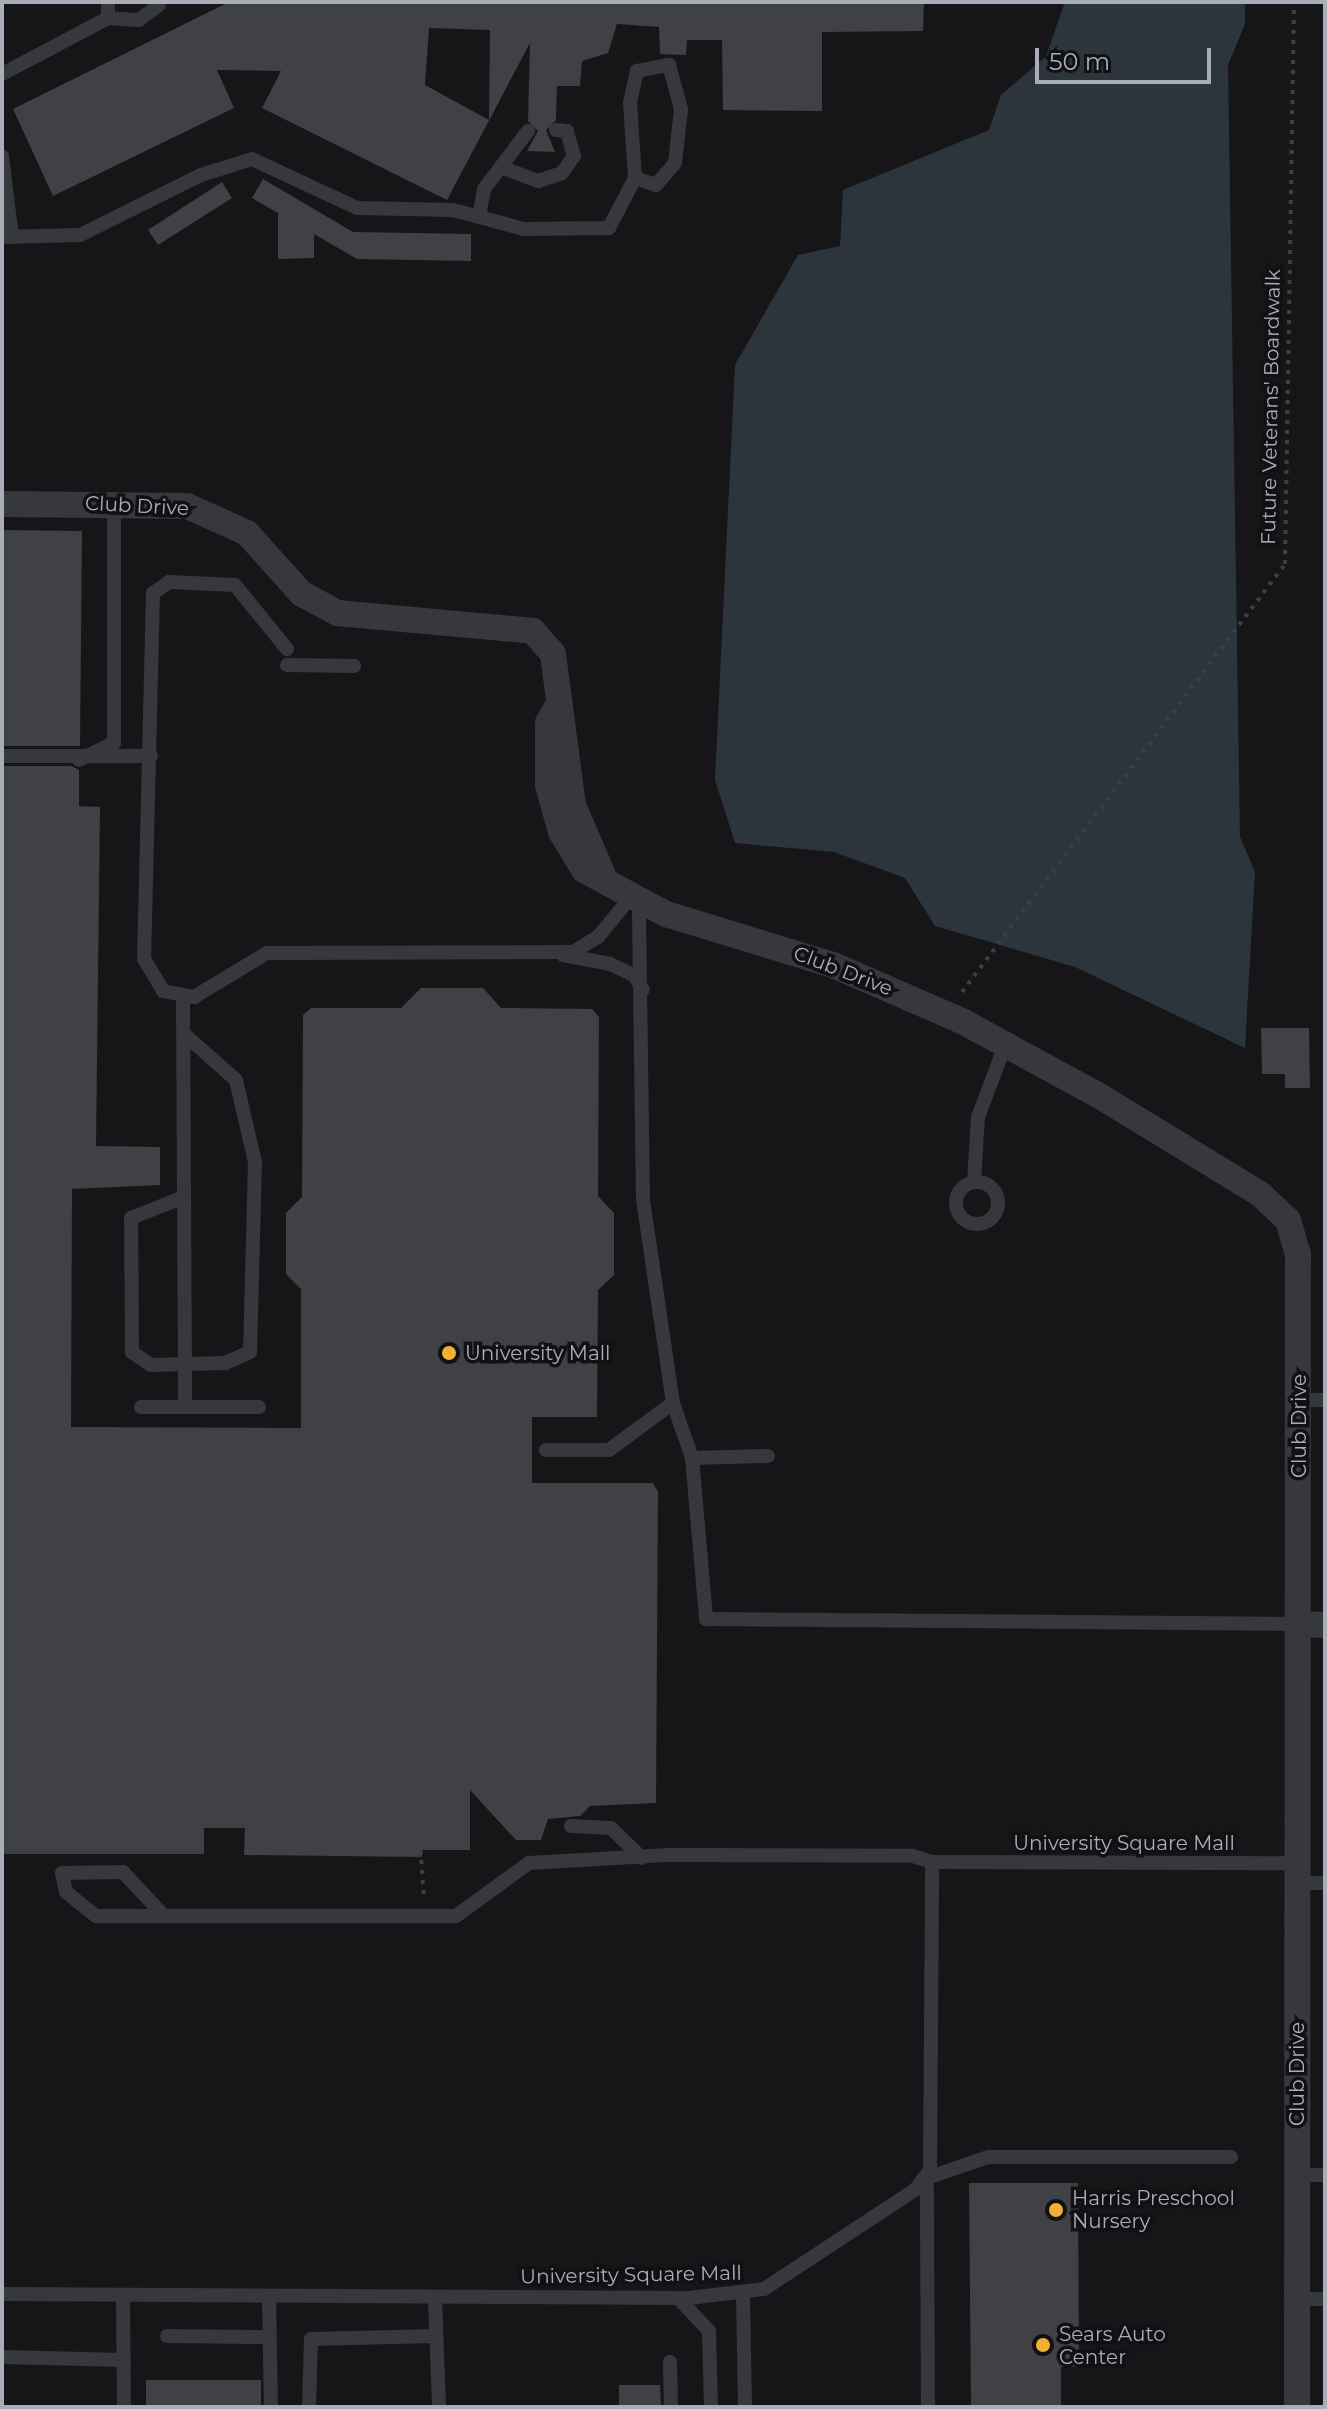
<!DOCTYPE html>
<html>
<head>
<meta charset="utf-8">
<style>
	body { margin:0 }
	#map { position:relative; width:1327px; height:2409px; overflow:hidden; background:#161618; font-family:Montserrat,sans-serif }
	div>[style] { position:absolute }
	.water>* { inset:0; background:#2c353c }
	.building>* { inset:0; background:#404145 }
	.path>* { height:4px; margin-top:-2px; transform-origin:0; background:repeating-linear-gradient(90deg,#3d3f44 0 4px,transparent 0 10px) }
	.service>* { height:14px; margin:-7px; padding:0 7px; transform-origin:7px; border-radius:7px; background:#37383d }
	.service>.ring { margin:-7px; padding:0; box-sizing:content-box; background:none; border:14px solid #37383d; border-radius:50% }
	.minor>* { height:26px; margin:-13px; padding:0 13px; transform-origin:13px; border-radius:13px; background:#37383d }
	.dots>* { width:22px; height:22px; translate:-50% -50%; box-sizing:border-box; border:4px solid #111113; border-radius:50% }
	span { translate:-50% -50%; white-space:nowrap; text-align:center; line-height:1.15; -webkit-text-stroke:7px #111113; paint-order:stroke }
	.street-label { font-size:20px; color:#a8adb8 }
	.poi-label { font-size:20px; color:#a8adb8 }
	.left { translate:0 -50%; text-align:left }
	.frame { position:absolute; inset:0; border:4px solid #a8adb8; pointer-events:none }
	.scale { position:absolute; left:1035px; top:48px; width:176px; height:36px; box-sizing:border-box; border:4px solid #a8adb8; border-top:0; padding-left:10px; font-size:24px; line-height:28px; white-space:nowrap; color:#a8adb8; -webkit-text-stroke:6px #111113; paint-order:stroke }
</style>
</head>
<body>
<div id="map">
	<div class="water">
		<i style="clip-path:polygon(1065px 2px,1245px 2px,1245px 24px,1228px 65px,1240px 837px,1255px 872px,1245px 1048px,1075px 967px,935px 926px,905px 878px,834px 852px,735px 843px,715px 780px,735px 365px,798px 255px,840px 246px,843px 190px,989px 130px,1001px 95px,1046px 56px)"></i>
	</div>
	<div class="building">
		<i style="clip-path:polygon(evenodd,229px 2px,924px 2px,923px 31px,822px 32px,822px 111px,723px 110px,722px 40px,687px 40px,686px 55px,660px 54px,659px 27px,617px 24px,608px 53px,582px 61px,580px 86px,557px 86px,556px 120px,546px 130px,555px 152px,527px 151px,538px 131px,528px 121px,530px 43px,447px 200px,262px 108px,281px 71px,217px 70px,234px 108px,53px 196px,13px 109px,229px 2px,429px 28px,490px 30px,489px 120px,425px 85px,429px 28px)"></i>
		<i style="clip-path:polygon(263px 179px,353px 232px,471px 234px,471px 261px,357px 259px,314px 234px,314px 258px,278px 259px,278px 213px,252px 198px)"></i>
		<i style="clip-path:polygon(222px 182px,232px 198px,158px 245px,148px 230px)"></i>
		<i style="clip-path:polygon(2px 530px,82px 531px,80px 746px,2px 746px)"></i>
		<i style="clip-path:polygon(2px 766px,71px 766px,79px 770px,79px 806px,100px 807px,96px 1146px,160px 1147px,160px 1185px,72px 1189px,71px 1427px,301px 1428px,301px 1289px,286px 1274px,286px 1213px,302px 1197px,303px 1015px,311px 1008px,401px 1008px,421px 988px,483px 988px,501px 1008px,592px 1009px,599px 1017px,598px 1196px,614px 1213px,614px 1275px,598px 1290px,597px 1417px,532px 1417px,532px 1483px,653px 1483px,658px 1492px,656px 1803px,590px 1806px,580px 1816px,548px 1819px,541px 1840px,516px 1840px,470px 1790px,470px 1850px,422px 1850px,422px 1857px,244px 1855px,245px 1828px,204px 1828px,204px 1854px,2px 1854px)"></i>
		<i style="clip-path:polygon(1261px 1028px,1309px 1028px,1310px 1088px,1285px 1088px,1285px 1074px,1262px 1074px)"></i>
		<i style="clip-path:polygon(969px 2183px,1078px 2183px,1079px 2367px,1061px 2367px,1061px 2407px,971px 2407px)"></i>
		<i style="clip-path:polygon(146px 2380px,261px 2380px,261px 2407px,146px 2407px)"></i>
		<i style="clip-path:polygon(619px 2385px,660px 2385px,661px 2407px,619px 2407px)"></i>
	</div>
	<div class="path">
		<i style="left:962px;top:992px;width:536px;rotate:-52.96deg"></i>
		<i style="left:1285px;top:564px;width:562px;rotate:-89.08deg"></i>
		<i style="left:42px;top:1520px;width:125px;rotate:60.1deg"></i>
		<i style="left:104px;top:1628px;width:291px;rotate:14.8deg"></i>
		<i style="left:385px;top:1702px;width:39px;rotate:46deg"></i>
		<i style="left:412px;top:1730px;width:167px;rotate:85.9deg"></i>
	</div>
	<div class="service">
		<i style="left:108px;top:18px;width:31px;rotate:4deg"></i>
		<i style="left:139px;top:20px;width:25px;rotate:-37deg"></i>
		<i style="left:2px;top:74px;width:120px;rotate:-27.8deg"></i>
		<i style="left:108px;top:18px;width:16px;rotate:-90deg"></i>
		<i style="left:2px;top:156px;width:82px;rotate:83deg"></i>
		<i style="left:501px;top:167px;width:40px;rotate:21deg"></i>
		<i style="left:538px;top:181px;width:25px;rotate:-18deg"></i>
		<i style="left:562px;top:173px;width:21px;rotate:-55deg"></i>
		<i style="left:574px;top:156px;width:26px;rotate:-106deg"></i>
		<i style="left:567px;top:131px;width:11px;rotate:-175deg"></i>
		<i style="left:479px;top:217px;width:28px;rotate:-80deg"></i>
		<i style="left:484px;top:189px;width:73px;rotate:-52.8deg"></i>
		<i style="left:2px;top:237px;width:78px;rotate:-1.5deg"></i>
		<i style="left:80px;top:235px;width:135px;rotate:-26.4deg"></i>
		<i style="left:201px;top:175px;width:53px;rotate:-17.4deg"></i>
		<i style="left:252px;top:159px;width:116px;rotate:25deg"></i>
		<i style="left:357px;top:208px;width:96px;rotate:1.2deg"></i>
		<i style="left:453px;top:210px;width:73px;rotate:15deg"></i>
		<i style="left:524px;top:229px;width:85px;rotate:-0.7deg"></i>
		<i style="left:609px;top:228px;width:56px;rotate:-62.5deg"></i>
		<i style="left:635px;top:178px;width:75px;rotate:-93.8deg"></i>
		<i style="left:630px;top:103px;width:33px;rotate:-78deg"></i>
		<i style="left:637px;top:71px;width:33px;rotate:-11deg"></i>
		<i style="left:669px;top:65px;width:46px;rotate:74.7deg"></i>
		<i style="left:681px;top:109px;width:54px;rotate:96.3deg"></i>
		<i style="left:675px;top:163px;width:29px;rotate:131deg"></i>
		<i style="left:656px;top:185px;width:22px;rotate:-162deg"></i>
		<i style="left:287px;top:649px;width:82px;rotate:-129.1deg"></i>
		<i style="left:235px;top:585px;width:66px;rotate:-177.4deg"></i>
		<i style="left:169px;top:582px;width:19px;rotate:145deg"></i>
		<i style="left:153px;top:593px;width:366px;rotate:91.4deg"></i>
		<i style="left:144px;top:959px;width:37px;rotate:59deg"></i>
		<i style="left:163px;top:991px;width:32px;rotate:11deg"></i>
		<i style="left:194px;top:997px;width:85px;rotate:-31.1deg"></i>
		<i style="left:267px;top:953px;width:306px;rotate:-0.2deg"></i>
		<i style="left:573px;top:952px;width:29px;rotate:-31deg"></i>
		<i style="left:598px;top:937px;width:50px;rotate:-50.6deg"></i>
		<i style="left:287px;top:665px;width:67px;rotate:0.9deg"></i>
		<i style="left:2px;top:756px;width:149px"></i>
		<i style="left:79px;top:760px;width:39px;rotate:-26deg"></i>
		<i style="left:114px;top:743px;width:239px;rotate:-90deg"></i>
		<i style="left:563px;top:955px;width:48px;rotate:10.8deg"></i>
		<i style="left:610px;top:964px;width:26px;rotate:25deg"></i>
		<i style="left:634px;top:975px;width:17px;rotate:59deg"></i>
		<i style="left:183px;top:998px;width:409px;rotate:89.7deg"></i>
		<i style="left:185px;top:1407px;width:74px"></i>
		<i style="left:184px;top:1034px;width:69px;rotate:41.5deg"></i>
		<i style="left:236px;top:1080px;width:84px;rotate:77deg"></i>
		<i style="left:255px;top:1162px;width:190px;rotate:91.5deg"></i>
		<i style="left:250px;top:1352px;width:27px;rotate:156deg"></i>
		<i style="left:225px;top:1363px;width:74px;rotate:178.5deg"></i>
		<i style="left:151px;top:1365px;width:23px;rotate:-146deg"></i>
		<i style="left:132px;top:1352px;width:134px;rotate:-90.4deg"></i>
		<i style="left:131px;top:1218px;width:57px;rotate:-21.6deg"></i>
		<i class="ring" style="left:956px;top:1182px;width:28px;height:28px"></i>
		<i style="left:974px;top:1182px;width:65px;rotate:-86.5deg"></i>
		<i style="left:978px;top:1117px;width:79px;rotate:-69.3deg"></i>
		<i style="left:1299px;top:1400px;width:26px"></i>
		<i style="left:673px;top:1403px;width:58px;rotate:70.9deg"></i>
		<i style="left:692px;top:1458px;width:162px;rotate:85deg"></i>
		<i style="left:706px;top:1619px;width:593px;rotate:0.48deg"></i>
		<i style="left:141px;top:1407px;width:44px"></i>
		<i style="left:546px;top:1450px;width:63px"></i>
		<i style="left:609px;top:1450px;width:79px;rotate:-36.3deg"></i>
		<i style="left:673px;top:1403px;width:205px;rotate:-98.4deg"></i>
		<i style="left:643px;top:1200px;width:297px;rotate:-90.8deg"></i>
		<i style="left:692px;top:1458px;width:76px;rotate:-1.5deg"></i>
		<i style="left:571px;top:1826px;width:40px;rotate:2.9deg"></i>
		<i style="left:611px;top:1828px;width:43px;rotate:44.1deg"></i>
		<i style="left:1298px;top:1883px;width:27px"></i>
		<i style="left:164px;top:1916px;width:60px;rotate:-133deg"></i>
		<i style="left:123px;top:1872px;width:61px;rotate:179.1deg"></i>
		<i style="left:62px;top:1873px;width:19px;rotate:78deg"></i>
		<i style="left:66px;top:1892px;width:38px;rotate:39deg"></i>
		<i style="left:96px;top:1916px;width:360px"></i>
		<i style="left:456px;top:1916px;width:90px;rotate:-36deg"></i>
		<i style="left:529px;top:1863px;width:137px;rotate:-3.3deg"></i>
		<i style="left:666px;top:1855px;width:247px;rotate:0.2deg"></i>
		<i style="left:913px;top:1856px;width:20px;rotate:18deg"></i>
		<i style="left:1297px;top:2175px;width:28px"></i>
		<i style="left:2px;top:2294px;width:687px;rotate:0.33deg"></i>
		<i style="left:689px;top:2298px;width:76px;rotate:-6.8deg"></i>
		<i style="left:764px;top:2289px;width:181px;rotate:-33.3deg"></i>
		<i style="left:915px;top:2190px;width:25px;rotate:-53deg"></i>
		<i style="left:930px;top:2170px;width:308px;rotate:-89.6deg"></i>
		<i style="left:932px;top:1862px;width:366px;rotate:0.2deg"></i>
		<i style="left:743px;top:2294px;width:113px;rotate:89deg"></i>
		<i style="left:123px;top:2295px;width:112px;rotate:89.5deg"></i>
		<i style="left:269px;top:2296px;width:111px;rotate:89deg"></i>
		<i style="left:435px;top:2297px;width:110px;rotate:87.9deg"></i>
		<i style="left:678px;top:2298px;width:45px;rotate:46.8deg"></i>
		<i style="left:709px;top:2331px;width:76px;rotate:88.5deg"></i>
		<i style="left:1297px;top:2299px;width:28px"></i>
		<i style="left:167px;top:2336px;width:102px;rotate:0.6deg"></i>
		<i style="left:2px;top:2357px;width:122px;rotate:1.4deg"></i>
		<i style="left:670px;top:2362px;width:45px;rotate:88.7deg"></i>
		<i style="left:309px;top:2407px;width:68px;rotate:-88.3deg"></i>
		<i style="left:311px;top:2339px;width:125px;rotate:-1.4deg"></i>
		<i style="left:928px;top:2407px;width:229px;rotate:-90.3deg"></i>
		<i style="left:927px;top:2178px;width:65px;rotate:-19deg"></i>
		<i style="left:988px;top:2157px;width:243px"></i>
	</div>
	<div class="minor">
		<i style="left:2px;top:504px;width:185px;rotate:0.6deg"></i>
		<i style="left:187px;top:506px;width:66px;rotate:24.2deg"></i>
		<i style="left:247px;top:533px;width:82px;rotate:48deg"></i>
		<i style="left:302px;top:594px;width:40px;rotate:28deg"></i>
		<i style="left:337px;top:613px;width:197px;rotate:5.2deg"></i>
		<i style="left:533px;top:631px;width:30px;rotate:49deg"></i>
		<i style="left:553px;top:654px;width:152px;rotate:82.5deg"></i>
		<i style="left:573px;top:805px;width:76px;rotate:66.8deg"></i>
		<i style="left:558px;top:705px;width:21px;rotate:119deg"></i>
		<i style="left:548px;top:723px;width:62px;rotate:90deg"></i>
		<i style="left:548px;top:785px;width:49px;rotate:74.5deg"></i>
		<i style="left:561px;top:832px;width:44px;rotate:58.8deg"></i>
		<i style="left:584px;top:870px;width:93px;rotate:28.2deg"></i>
		<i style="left:666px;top:914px;width:175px;rotate:17deg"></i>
		<i style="left:833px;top:965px;width:141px;rotate:23.5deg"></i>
		<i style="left:962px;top:1021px;width:155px;rotate:28.6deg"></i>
		<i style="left:1098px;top:1095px;width:190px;rotate:31.4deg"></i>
		<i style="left:1260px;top:1194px;width:38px;rotate:43deg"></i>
		<i style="left:1288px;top:1220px;width:35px;rotate:74deg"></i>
		<i style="left:1298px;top:1254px;width:1153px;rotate:90.05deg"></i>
		<i style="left:1299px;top:1624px;width:26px;rotate:2deg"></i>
	</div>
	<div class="dots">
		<i style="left:449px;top:1353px;background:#f2b134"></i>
		<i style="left:1056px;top:2210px;background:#f2b134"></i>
		<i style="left:1043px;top:2345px;background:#f2b134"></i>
	</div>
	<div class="street-label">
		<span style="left:1271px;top:407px;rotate:-89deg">Future Veterans' Boardwalk</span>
		<span style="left:137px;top:506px;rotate:3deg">Club Drive</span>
		<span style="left:843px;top:971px;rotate:21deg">Club Drive</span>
		<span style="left:1299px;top:1426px;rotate:-90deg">Club Drive</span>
		<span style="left:1124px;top:1843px">University Square Mall</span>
		<span style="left:1297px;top:2074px;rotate:-90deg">Club Drive</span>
		<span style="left:631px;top:2275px;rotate:-1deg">University Square Mall</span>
	</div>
	<div class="poi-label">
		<span class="left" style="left:465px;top:1353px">University Mall</span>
		<span class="left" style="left:1072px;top:2210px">Harris Preschool<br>Nursery</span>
		<span class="left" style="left:1059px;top:2346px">Sears Auto<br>Center</span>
	</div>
	<div class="frame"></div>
	<div class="scale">50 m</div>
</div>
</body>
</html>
